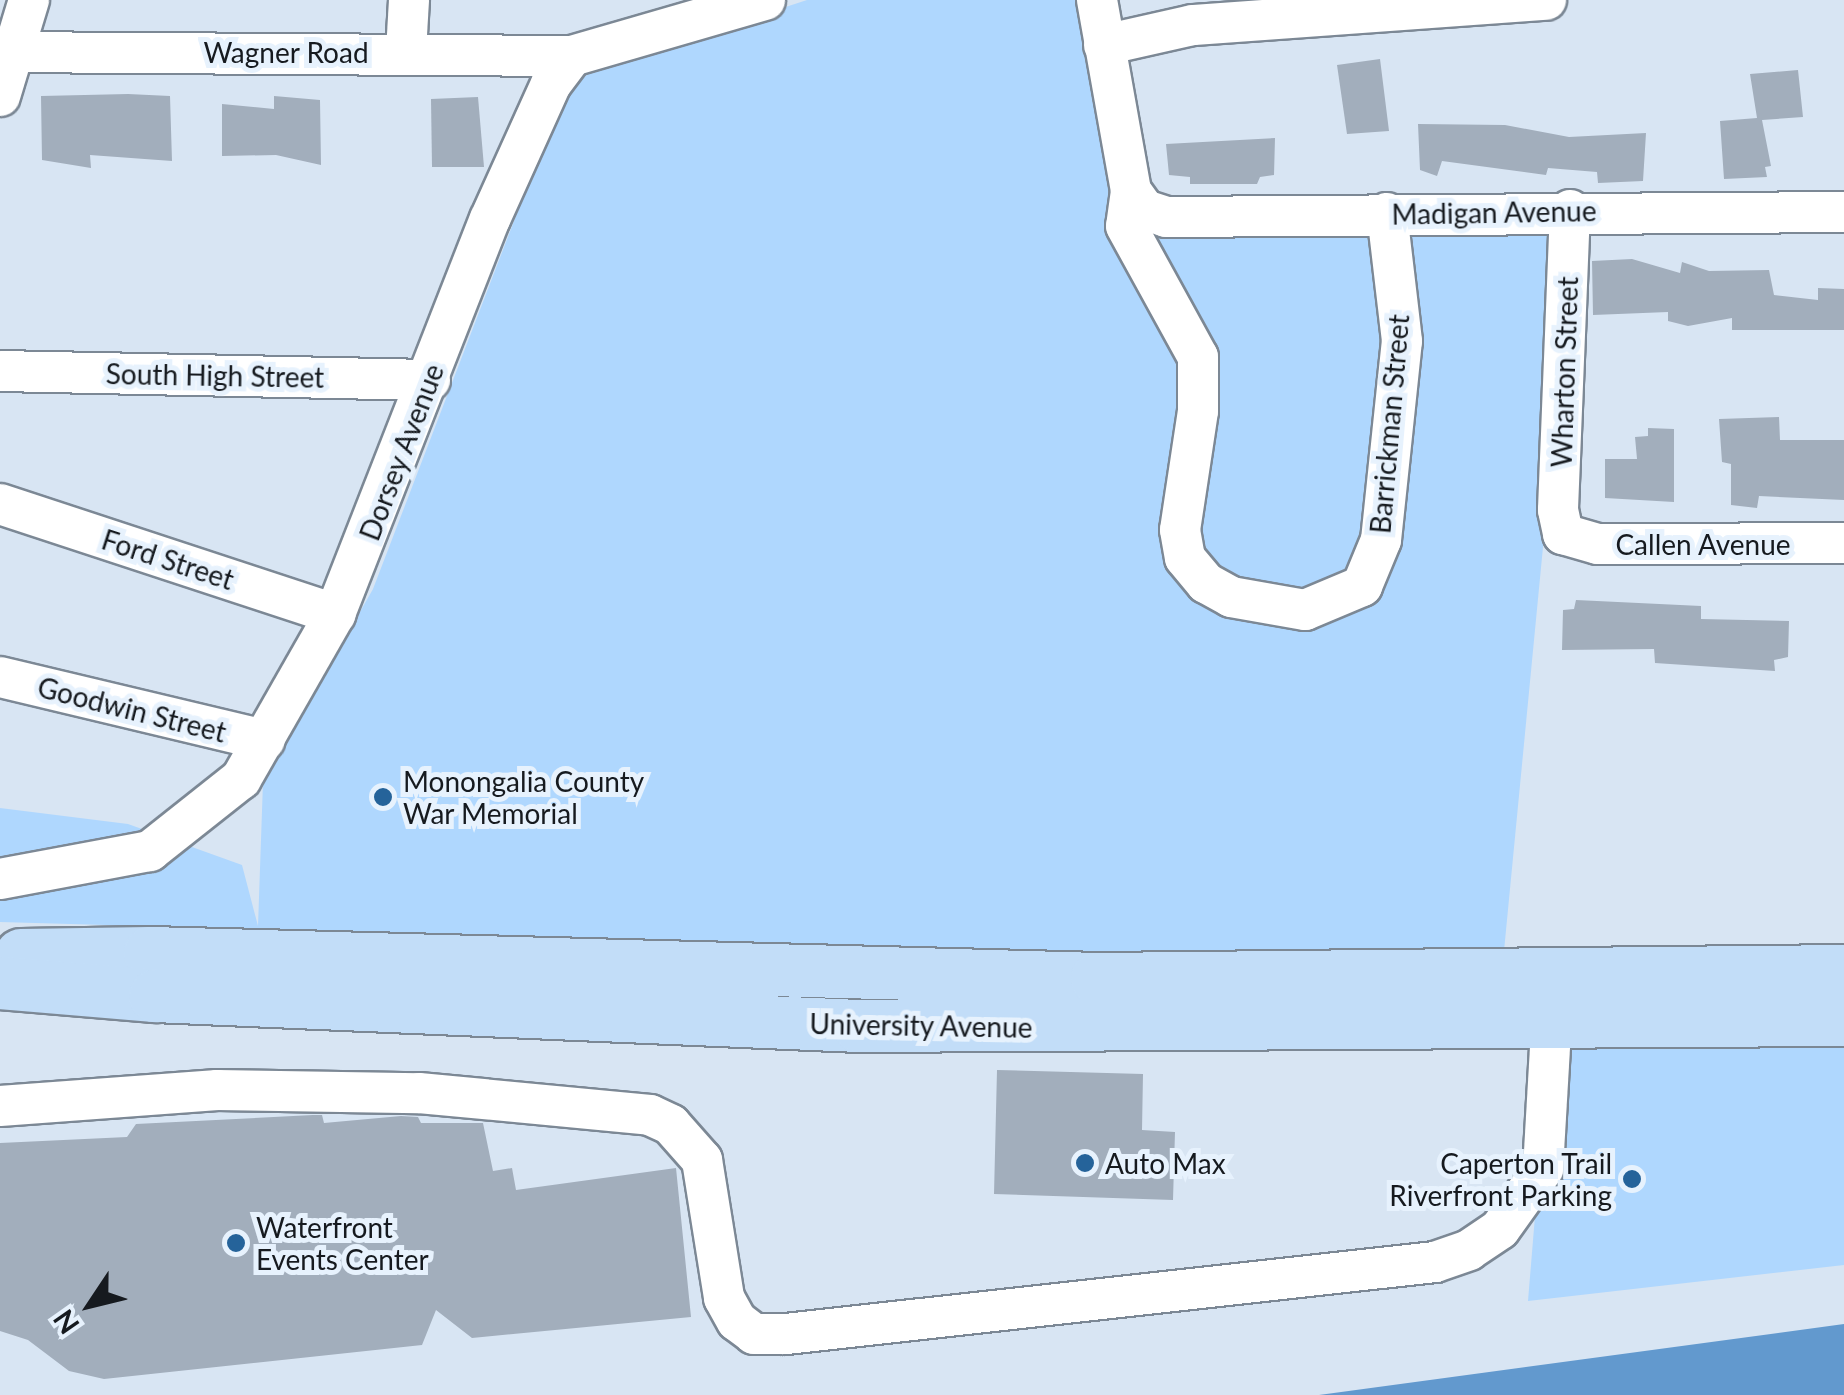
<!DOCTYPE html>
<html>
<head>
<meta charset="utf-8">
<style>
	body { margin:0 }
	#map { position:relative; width:1844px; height:1395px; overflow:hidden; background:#d8e5f3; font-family:Lato,sans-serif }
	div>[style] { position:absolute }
	.green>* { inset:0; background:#afd7fe }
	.water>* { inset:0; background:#6299ce }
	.building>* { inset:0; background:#a2aebc }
	.roads { filter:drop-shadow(2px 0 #7c8895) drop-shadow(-2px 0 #7c8895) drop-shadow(0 2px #7c8895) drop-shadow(0 -2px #7c8895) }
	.minor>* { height:40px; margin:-20px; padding:0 20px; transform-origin:20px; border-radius:20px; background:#fff }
	.major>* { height:52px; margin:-26px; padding:0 26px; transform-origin:26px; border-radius:26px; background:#c2ddf8 }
	.dots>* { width:28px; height:28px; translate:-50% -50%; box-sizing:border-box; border:5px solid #e7f2fd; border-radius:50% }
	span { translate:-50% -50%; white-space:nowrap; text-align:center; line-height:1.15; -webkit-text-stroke:10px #e7f2fd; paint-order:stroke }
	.street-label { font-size:28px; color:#161a1f }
	.poi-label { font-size:28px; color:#161a1f }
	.left { translate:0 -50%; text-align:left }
	.right { translate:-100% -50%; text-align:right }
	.north { position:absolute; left:40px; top:1255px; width:100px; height:100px; -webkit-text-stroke:8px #e7f2fd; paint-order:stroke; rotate:235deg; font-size:28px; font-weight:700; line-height:40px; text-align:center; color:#161a1f }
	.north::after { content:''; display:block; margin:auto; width:35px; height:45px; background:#161a1f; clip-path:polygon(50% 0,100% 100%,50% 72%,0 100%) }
</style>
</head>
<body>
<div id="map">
	<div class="green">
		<i style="clip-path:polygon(807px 0,1082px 0,1119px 197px,1558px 229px,1546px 516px,1504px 951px,1066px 952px,0 922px,0 808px,128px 824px,242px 865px,258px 926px,263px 782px,373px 589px,555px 114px,571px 87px,595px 69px)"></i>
		<i style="clip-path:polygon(1844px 1017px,1844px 1265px,1528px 1301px,1551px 1022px)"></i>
	</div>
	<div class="water">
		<i style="clip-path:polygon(1844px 1324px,1844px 1395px,1319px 1395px)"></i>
	</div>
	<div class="building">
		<i style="clip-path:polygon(1380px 59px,1389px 131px,1347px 134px,1337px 65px)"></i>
		<i style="clip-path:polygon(1798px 70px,1803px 117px,1762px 120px,1771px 166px,1765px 167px,1767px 177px,1724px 179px,1720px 121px,1757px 118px,1750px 74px)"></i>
		<i style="clip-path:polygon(128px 94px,170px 96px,172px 161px,90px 155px,91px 168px,42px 160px,41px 96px)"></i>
		<i style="clip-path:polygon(274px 96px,320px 100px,321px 165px,276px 155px,222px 156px,222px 104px,274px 109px)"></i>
		<i style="clip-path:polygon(478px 97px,484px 167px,432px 167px,431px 99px)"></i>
		<i style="clip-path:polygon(1418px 124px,1505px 125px,1569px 137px,1646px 133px,1643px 181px,1598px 183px,1597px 172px,1548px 168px,1546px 175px,1442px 161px,1437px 176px,1420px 170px)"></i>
		<i style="clip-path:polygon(1275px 138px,1274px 175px,1260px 177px,1257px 184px,1190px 184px,1190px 177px,1169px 175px,1166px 144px)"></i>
		<i style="clip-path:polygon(1632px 259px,1680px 273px,1682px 262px,1709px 271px,1769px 270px,1774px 295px,1818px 300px,1818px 288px,1844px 289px,1844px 330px,1732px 330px,1732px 318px,1688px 326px,1668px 321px,1668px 312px,1593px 315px,1592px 261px)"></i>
		<i style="clip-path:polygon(1779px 417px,1780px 440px,1844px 440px,1844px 500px,1759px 496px,1757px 508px,1731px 505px,1731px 464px,1722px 462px,1719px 419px)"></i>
		<i style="clip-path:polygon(1648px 428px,1674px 429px,1674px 502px,1605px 498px,1605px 459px,1637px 459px,1635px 437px,1648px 436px)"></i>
		<i style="clip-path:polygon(1576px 600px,1701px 606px,1701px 619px,1789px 621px,1788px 657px,1774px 660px,1775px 671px,1655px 663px,1654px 649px,1562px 650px,1563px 610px,1574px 609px)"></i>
		<i style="clip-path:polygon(997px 1070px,1143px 1074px,1142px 1130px,1175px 1132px,1173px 1200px,994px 1194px)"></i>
		<i style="clip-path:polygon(313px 1115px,322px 1115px,324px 1123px,401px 1116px,418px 1117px,421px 1123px,483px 1123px,493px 1171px,512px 1168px,516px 1190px,676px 1168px,691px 1317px,472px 1338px,436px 1310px,422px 1345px,104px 1379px,69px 1371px,28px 1340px,0 1331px,0 1143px,127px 1137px,136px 1124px)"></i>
	</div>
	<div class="roads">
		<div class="minor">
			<i style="left:1097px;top:0;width:194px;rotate:79.9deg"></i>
			<i style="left:1131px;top:191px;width:24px;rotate:54deg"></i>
			<i style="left:1145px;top:210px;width:22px;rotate:18deg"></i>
			<i style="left:1166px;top:217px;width:678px;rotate:-0.42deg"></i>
			<i style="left:1104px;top:45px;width:91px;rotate:-12.7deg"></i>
			<i style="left:1193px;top:25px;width:354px;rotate:-4.1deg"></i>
			<i style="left:0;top:52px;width:572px;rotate:0.4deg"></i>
			<i style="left:406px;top:52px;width:52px;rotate:-86.7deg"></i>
			<i style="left:0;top:96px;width:100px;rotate:-73.2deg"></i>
			<i style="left:1131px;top:191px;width:35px;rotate:98deg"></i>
			<i style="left:1126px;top:226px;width:149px;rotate:61.2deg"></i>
			<i style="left:1198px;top:357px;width:54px;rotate:90deg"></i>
			<i style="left:1198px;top:411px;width:120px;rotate:98.6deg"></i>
			<i style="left:1180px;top:530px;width:28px;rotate:80deg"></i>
			<i style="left:1185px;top:558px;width:33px;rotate:50deg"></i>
			<i style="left:1206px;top:583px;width:29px;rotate:29deg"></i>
			<i style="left:1231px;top:597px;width:75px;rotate:10deg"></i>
			<i style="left:1305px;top:610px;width:62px;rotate:-22.8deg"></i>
			<i style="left:1362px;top:586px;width:50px;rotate:-67.6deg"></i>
			<i style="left:1381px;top:540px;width:200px;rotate:-84deg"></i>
			<i style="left:1402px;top:341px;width:129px;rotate:-96.7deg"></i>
			<i style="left:1570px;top:210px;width:300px;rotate:92.3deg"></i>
			<i style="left:1558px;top:510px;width:25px;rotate:78deg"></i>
			<i style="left:1563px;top:534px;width:36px;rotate:16deg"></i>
			<i style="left:1598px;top:544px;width:246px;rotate:-0.2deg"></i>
			<i style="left:0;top:371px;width:430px;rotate:1.2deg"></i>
			<i style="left:0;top:504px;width:353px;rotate:18.2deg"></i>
			<i style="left:0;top:677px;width:272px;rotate:13.4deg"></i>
			<i style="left:0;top:879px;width:153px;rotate:-10.6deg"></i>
			<i style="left:150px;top:851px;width:116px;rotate:-38.4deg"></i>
			<i style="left:241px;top:779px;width:190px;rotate:-60.3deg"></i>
			<i style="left:335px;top:614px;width:424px;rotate:-68.6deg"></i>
			<i style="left:490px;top:219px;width:148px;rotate:-65.7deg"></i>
			<i style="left:551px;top:84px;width:35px;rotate:-53deg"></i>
			<i style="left:572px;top:56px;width:201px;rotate:-16.2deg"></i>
			<i style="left:0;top:1106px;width:218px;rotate:-4.2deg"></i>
			<i style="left:217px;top:1090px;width:202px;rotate:0.9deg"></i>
			<i style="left:419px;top:1093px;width:232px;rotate:5.4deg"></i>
			<i style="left:650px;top:1115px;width:23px;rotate:25deg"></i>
			<i style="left:671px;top:1125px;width:47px;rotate:48.5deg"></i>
			<i style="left:702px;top:1160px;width:140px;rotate:80.9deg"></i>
			<i style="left:724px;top:1298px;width:26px;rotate:61deg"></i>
			<i style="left:737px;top:1321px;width:21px;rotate:37deg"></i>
			<i style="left:754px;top:1334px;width:32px"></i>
			<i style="left:786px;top:1334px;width:653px;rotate:-6.33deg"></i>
			<i style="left:1435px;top:1262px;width:36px;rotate:-19deg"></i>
			<i style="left:1469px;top:1250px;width:37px;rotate:-34deg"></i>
			<i style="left:1500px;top:1229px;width:74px;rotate:-54.4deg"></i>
			<i style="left:1543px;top:1169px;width:173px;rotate:-86.7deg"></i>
		</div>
		<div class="major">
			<i style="left:21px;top:955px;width:129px;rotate:-0.9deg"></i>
			<i style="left:150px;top:953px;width:947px;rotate:1.57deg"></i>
			<i style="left:1097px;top:979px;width:747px;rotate:-0.61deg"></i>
			<i style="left:0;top:983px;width:156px;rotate:4.8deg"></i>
			<i style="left:155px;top:996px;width:705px;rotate:2.44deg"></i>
			<i style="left:859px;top:1026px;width:985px;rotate:-0.35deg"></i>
		</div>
	</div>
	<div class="dots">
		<i style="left:383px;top:797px;background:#25639a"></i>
		<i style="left:1085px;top:1163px;background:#25639a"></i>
		<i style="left:1632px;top:1179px;background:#25639a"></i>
		<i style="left:236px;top:1243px;background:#25639a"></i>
	</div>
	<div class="street-label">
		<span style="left:286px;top:52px">Wagner Road</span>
		<span style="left:1494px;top:212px;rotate:-1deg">Madigan Avenue</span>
		<span style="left:1564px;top:372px;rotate:-88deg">Wharton Street</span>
		<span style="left:215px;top:375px;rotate:1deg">South High Street</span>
		<span style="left:1389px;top:424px;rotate:-85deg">Barrickman Street</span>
		<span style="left:401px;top:452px;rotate:-69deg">Dorsey Avenue</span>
		<span style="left:1703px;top:544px">Callen Avenue</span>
		<span style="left:168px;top:559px;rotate:18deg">Ford Street</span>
		<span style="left:132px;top:709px;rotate:14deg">Goodwin Street</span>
		<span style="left:921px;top:1025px;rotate:1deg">University Avenue</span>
	</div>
	<div class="poi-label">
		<span class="left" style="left:403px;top:797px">Monongalia County<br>War Memorial</span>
		<span class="left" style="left:1105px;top:1163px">Auto Max</span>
		<span class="right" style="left:1612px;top:1179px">Caperton Trail<br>Riverfront Parking</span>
		<span class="left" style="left:256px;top:1243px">Waterfront<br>Events Center</span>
	</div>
	<div class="north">N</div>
</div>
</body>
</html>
